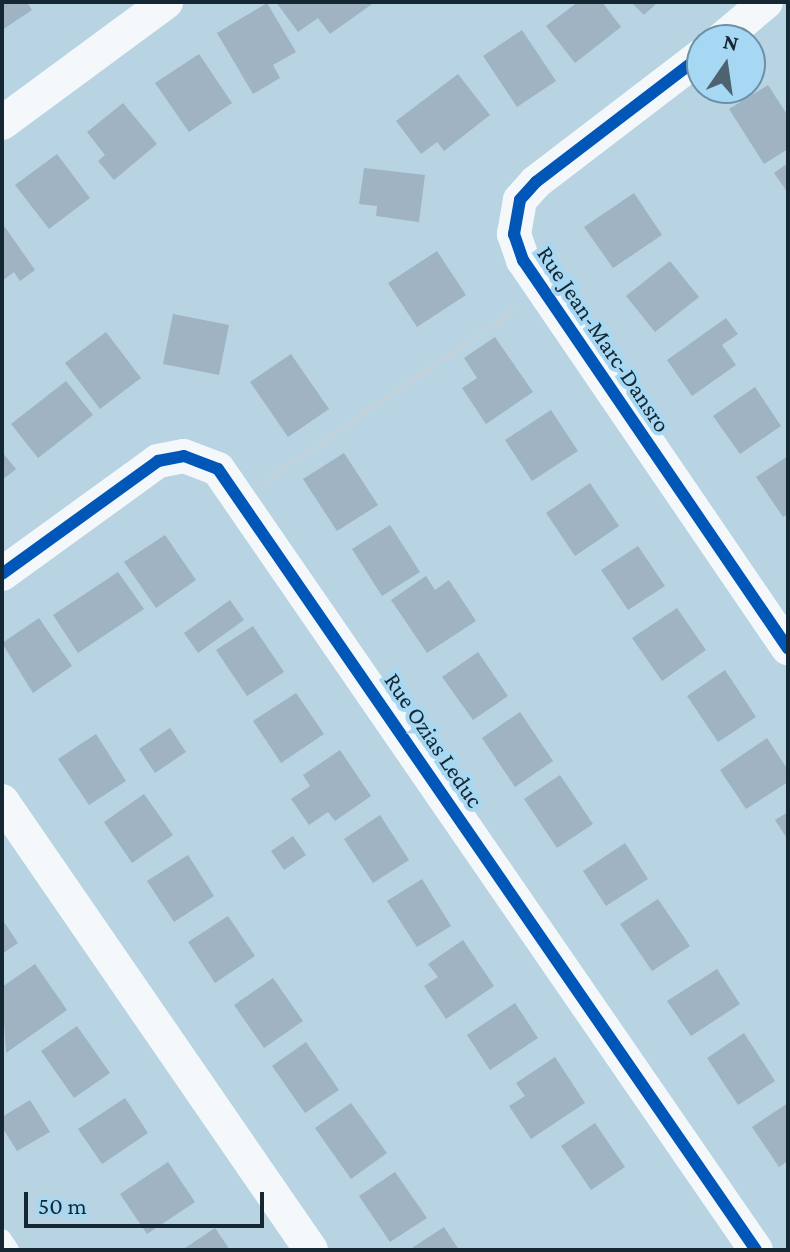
<!DOCTYPE html>
<html>
<head>
<meta charset="utf-8">
<style>
	body { margin:0 }
	#map { position:relative; width:790px; height:1252px; overflow:hidden; background:#b8d3e2; font-family:"Crimson Pro",serif }
	div>[style] { position:absolute }
	.building>* { inset:0; background:#9fb3c3 }
	.path>* { height:5px; margin-top:-2.5px; transform-origin:0; background:repeating-linear-gradient(90deg,#c7d0d5 0 4px,transparent 0 8px) }
	.lane>* { height:18px; margin:-9px; padding:0 9px; transform-origin:9px; border-radius:9px; background:#f4f8fb }
	.street>* { height:34px; margin:-17px; padding:0 17px; transform-origin:17px; border-radius:17px; background:#f4f8fb }
	.cycleway>* { height:12px; margin:-6px; padding:0 6px; transform-origin:6px; border-radius:6px; background:#0057b8 }
	span { translate:-50% -50%; white-space:nowrap; text-align:center; line-height:1.15; -webkit-text-stroke:8px #a7d8f3; paint-order:stroke }
	.street-label { font-size:24px; color:#142732 }
	.frame { position:absolute; inset:0; border:4px solid #142732; pointer-events:none }
	.north { position:absolute; left:686px; top:24px; width:80px; height:80px; box-sizing:border-box; background:#a7d8f3; border:2px solid #6c91a6; border-radius:50%; rotate:13deg; font-size:22px; font-weight:700; line-height:32px; text-align:center; color:#142732 }
	.north::after { content:''; display:block; margin:auto; width:28px; height:36px; background:#4d6370; clip-path:polygon(50% 0,100% 100%,50% 72%,0 100%) }
	.scale { position:absolute; left:24px; top:1192px; width:240px; height:36px; box-sizing:border-box; border:4px solid #142732; border-top:0; padding-left:10px; font-size:24px; line-height:28px; white-space:nowrap; color:#142732; -webkit-text-stroke:6px #a7d8f3; paint-order:stroke }
</style>
</head>
<body>
<div id="map">
	<div class="building">
		<i style="clip-path:polygon(2px 2px,27px 2px,32px 10px,2px 30px)"></i>
		<i style="clip-path:polygon(276px 2px,375px 2px,330px 34px,318px 18px,298px 32px)"></i>
		<i style="clip-path:polygon(578px 2px,602px 2px,621px 27px,575px 63px,546px 26px)"></i>
		<i style="clip-path:polygon(631px 2px,658px 2px,644px 15px)"></i>
		<i style="clip-path:polygon(267px 3px,296px 52px,273px 65px,280px 78px,253px 94px,217px 33px)"></i>
		<i style="clip-path:polygon(522px 30px,556px 81px,517px 107px,483px 56px)"></i>
		<i style="clip-path:polygon(199px 54px,232px 103px,189px 132px,155px 83px)"></i>
		<i style="clip-path:polygon(458px 74px,490px 115px,444px 151px,437px 142px,421px 154px,396px 121px)"></i>
		<i style="clip-path:polygon(768px 85px,788px 116px,788px 149px,764px 164px,729px 109px)"></i>
		<i style="clip-path:polygon(123px 103px,157px 144px,114px 180px,98px 161px,105px 155px,87px 132px)"></i>
		<i style="clip-path:polygon(57px 154px,90px 198px,49px 229px,15px 185px)"></i>
		<i style="clip-path:polygon(788px 163px,788px 193px,774px 173px)"></i>
		<i style="clip-path:polygon(364px 168px,425px 175px,419px 222px,376px 216px,377px 206px,359px 204px)"></i>
		<i style="clip-path:polygon(634px 193px,662px 235px,613px 268px,584px 227px)"></i>
		<i style="clip-path:polygon(2px 223px,35px 270px,20px 281px,14px 272px,2px 281px)"></i>
		<i style="clip-path:polygon(437px 251px,466px 295px,417px 327px,388px 283px)"></i>
		<i style="clip-path:polygon(670px 261px,699px 297px,655px 332px,626px 296px)"></i>
		<i style="clip-path:polygon(173px 314px,229px 325px,219px 375px,163px 364px)"></i>
		<i style="clip-path:polygon(726px 318px,738px 334px,722px 345px,736px 365px,692px 396px,667px 360px)"></i>
		<i style="clip-path:polygon(106px 332px,141px 378px,100px 409px,65px 363px)"></i>
		<i style="clip-path:polygon(495px 337px,533px 392px,486px 424px,462px 388px,477px 378px,464px 358px)"></i>
		<i style="clip-path:polygon(291px 354px,329px 409px,288px 437px,250px 382px)"></i>
		<i style="clip-path:polygon(66px 381px,93px 415px,38px 458px,11px 424px)"></i>
		<i style="clip-path:polygon(755px 387px,781px 426px,740px 454px,713px 416px)"></i>
		<i style="clip-path:polygon(551px 410px,578px 451px,532px 481px,505px 440px)"></i>
		<i style="clip-path:polygon(2px 452px,16px 469px,2px 480px)"></i>
		<i style="clip-path:polygon(344px 453px,378px 505px,337px 531px,303px 479px)"></i>
		<i style="clip-path:polygon(788px 456px,788px 514px,783px 517px,756px 477px)"></i>
		<i style="clip-path:polygon(590px 483px,619px 526px,575px 556px,546px 513px)"></i>
		<i style="clip-path:polygon(390px 525px,420px 572px,382px 596px,352px 549px)"></i>
		<i style="clip-path:polygon(165px 535px,196px 580px,156px 608px,124px 562px)"></i>
		<i style="clip-path:polygon(638px 546px,665px 586px,628px 610px,601px 570px)"></i>
		<i style="clip-path:polygon(118px 572px,144px 609px,78px 653px,53px 615px)"></i>
		<i style="clip-path:polygon(426px 576px,435px 590px,449px 580px,476px 621px,427px 653px,391px 600px)"></i>
		<i style="clip-path:polygon(230px 600px,244px 620px,198px 653px,184px 633px)"></i>
		<i style="clip-path:polygon(677px 608px,706px 650px,662px 681px,632px 638px)"></i>
		<i style="clip-path:polygon(39px 618px,72px 666px,33px 693px,2px 643px)"></i>
		<i style="clip-path:polygon(253px 626px,284px 672px,247px 696px,216px 650px)"></i>
		<i style="clip-path:polygon(478px 652px,508px 696px,473px 720px,442px 677px)"></i>
		<i style="clip-path:polygon(725px 670px,756px 717px,718px 742px,687px 696px)"></i>
		<i style="clip-path:polygon(296px 693px,324px 734px,281px 763px,253px 721px)"></i>
		<i style="clip-path:polygon(520px 712px,553px 761px,515px 787px,482px 738px)"></i>
		<i style="clip-path:polygon(170px 728px,186px 752px,155px 773px,139px 749px)"></i>
		<i style="clip-path:polygon(96px 734px,126px 781px,89px 805px,58px 759px)"></i>
		<i style="clip-path:polygon(767px 738px,788px 770px,788px 782px,746px 809px,720px 770px)"></i>
		<i style="clip-path:polygon(340px 750px,371px 796px,335px 821px,328px 812px,309px 825px,291px 799px,310px 786px,303px 775px)"></i>
		<i style="clip-path:polygon(560px 775px,593px 824px,557px 848px,524px 799px)"></i>
		<i style="clip-path:polygon(144px 794px,173px 835px,132px 863px,104px 822px)"></i>
		<i style="clip-path:polygon(788px 812px,788px 840px,775px 820px)"></i>
		<i style="clip-path:polygon(380px 815px,409px 860px,373px 883px,344px 839px)"></i>
		<i style="clip-path:polygon(293px 836px,306px 855px,284px 870px,271px 851px)"></i>
		<i style="clip-path:polygon(625px 843px,648px 879px,606px 906px,583px 871px)"></i>
		<i style="clip-path:polygon(188px 855px,214px 896px,174px 922px,147px 881px)"></i>
		<i style="clip-path:polygon(422px 879px,451px 926px,417px 947px,387px 901px)"></i>
		<i style="clip-path:polygon(658px 899px,690px 946px,652px 971px,620px 924px)"></i>
		<i style="clip-path:polygon(228px 916px,255px 956px,215px 983px,188px 942px)"></i>
		<i style="clip-path:polygon(2px 919px,18px 943px,2px 954px)"></i>
		<i style="clip-path:polygon(463px 940px,494px 986px,446px 1019px,424px 986px,438px 977px,428px 964px)"></i>
		<i style="clip-path:polygon(35px 964px,67px 1010px,6px 1053px,2px 987px)"></i>
		<i style="clip-path:polygon(717px 969px,740px 1004px,691px 1036px,667px 1001px)"></i>
		<i style="clip-path:polygon(273px 978px,303px 1021px,264px 1048px,234px 1005px)"></i>
		<i style="clip-path:polygon(515px 1003px,538px 1038px,490px 1070px,467px 1035px)"></i>
		<i style="clip-path:polygon(77px 1026px,110px 1073px,74px 1098px,41px 1051px)"></i>
		<i style="clip-path:polygon(744px 1033px,775px 1081px,738px 1105px,707px 1058px)"></i>
		<i style="clip-path:polygon(306px 1042px,339px 1090px,305px 1113px,272px 1066px)"></i>
		<i style="clip-path:polygon(555px 1057px,585px 1103px,531px 1139px,509px 1106px,525px 1096px,516px 1083px)"></i>
		<i style="clip-path:polygon(125px 1098px,148px 1133px,102px 1164px,78px 1129px)"></i>
		<i style="clip-path:polygon(30px 1100px,50px 1132px,17px 1151px,2px 1127px,2px 1117px)"></i>
		<i style="clip-path:polygon(351px 1103px,387px 1153px,351px 1179px,315px 1128px)"></i>
		<i style="clip-path:polygon(788px 1103px,788px 1161px,779px 1167px,752px 1127px)"></i>
		<i style="clip-path:polygon(595px 1123px,625px 1167px,591px 1190px,561px 1146px)"></i>
		<i style="clip-path:polygon(168px 1162px,195px 1202px,147px 1234px,120px 1194px)"></i>
		<i style="clip-path:polygon(395px 1172px,427px 1218px,390px 1242px,359px 1196px)"></i>
		<i style="clip-path:polygon(444px 1227px,459px 1250px,409px 1250px)"></i>
		<i style="clip-path:polygon(215px 1228px,230px 1250px,182px 1250px)"></i>
	</div>
	<div class="path">
		<i style="left:265px;top:481px;width:306px;rotate:-34.5deg"></i>
	</div>
	<div class="lane">
		<i style="left:2px;top:1238px;width:14px;rotate:56deg"></i>
	</div>
	<div class="street">
		<i style="left:721px;top:40px;width:59px;rotate:-40.2deg"></i>
		<i style="left:702px;top:55px;width:209px;rotate:142.6deg"></i>
		<i style="left:536px;top:182px;width:24px;rotate:132deg"></i>
		<i style="left:520px;top:200px;width:35px;rotate:100deg"></i>
		<i style="left:514px;top:234px;width:28px;rotate:71deg"></i>
		<i style="left:523px;top:260px;width:470px;rotate:55.7deg"></i>
		<i style="left:2px;top:123px;width:204px;rotate:-36.4deg"></i>
		<i style="left:2px;top:574px;width:193px;rotate:-35.9deg"></i>
		<i style="left:158px;top:461px;width:26px;rotate:-11deg"></i>
		<i style="left:184px;top:456px;width:36px;rotate:21deg"></i>
		<i style="left:218px;top:469px;width:948px;rotate:55.44deg"></i>
		<i style="left:2px;top:801px;width:545px;rotate:55.46deg"></i>
	</div>
	<div class="cycleway">
		<i style="left:702px;top:55px;width:209px;rotate:142.6deg"></i>
		<i style="left:536px;top:182px;width:24px;rotate:132deg"></i>
		<i style="left:520px;top:200px;width:35px;rotate:100deg"></i>
		<i style="left:514px;top:234px;width:28px;rotate:71deg"></i>
		<i style="left:523px;top:260px;width:470px;rotate:55.7deg"></i>
		<i style="left:2px;top:574px;width:193px;rotate:-35.9deg"></i>
		<i style="left:158px;top:461px;width:26px;rotate:-11deg"></i>
		<i style="left:184px;top:456px;width:36px;rotate:21deg"></i>
		<i style="left:218px;top:469px;width:948px;rotate:55.44deg"></i>
	</div>
	<div class="street-label">
		<span style="left:604px;top:339px;rotate:56deg">Rue Jean-Marc-Dansro</span>
		<span style="left:434px;top:740px;rotate:56deg">Rue Ozias Leduc</span>
	</div>
	<div class="frame"></div>
	<div class="north">N</div>
	<div class="scale">50 m</div>
</div>
</body>
</html>
